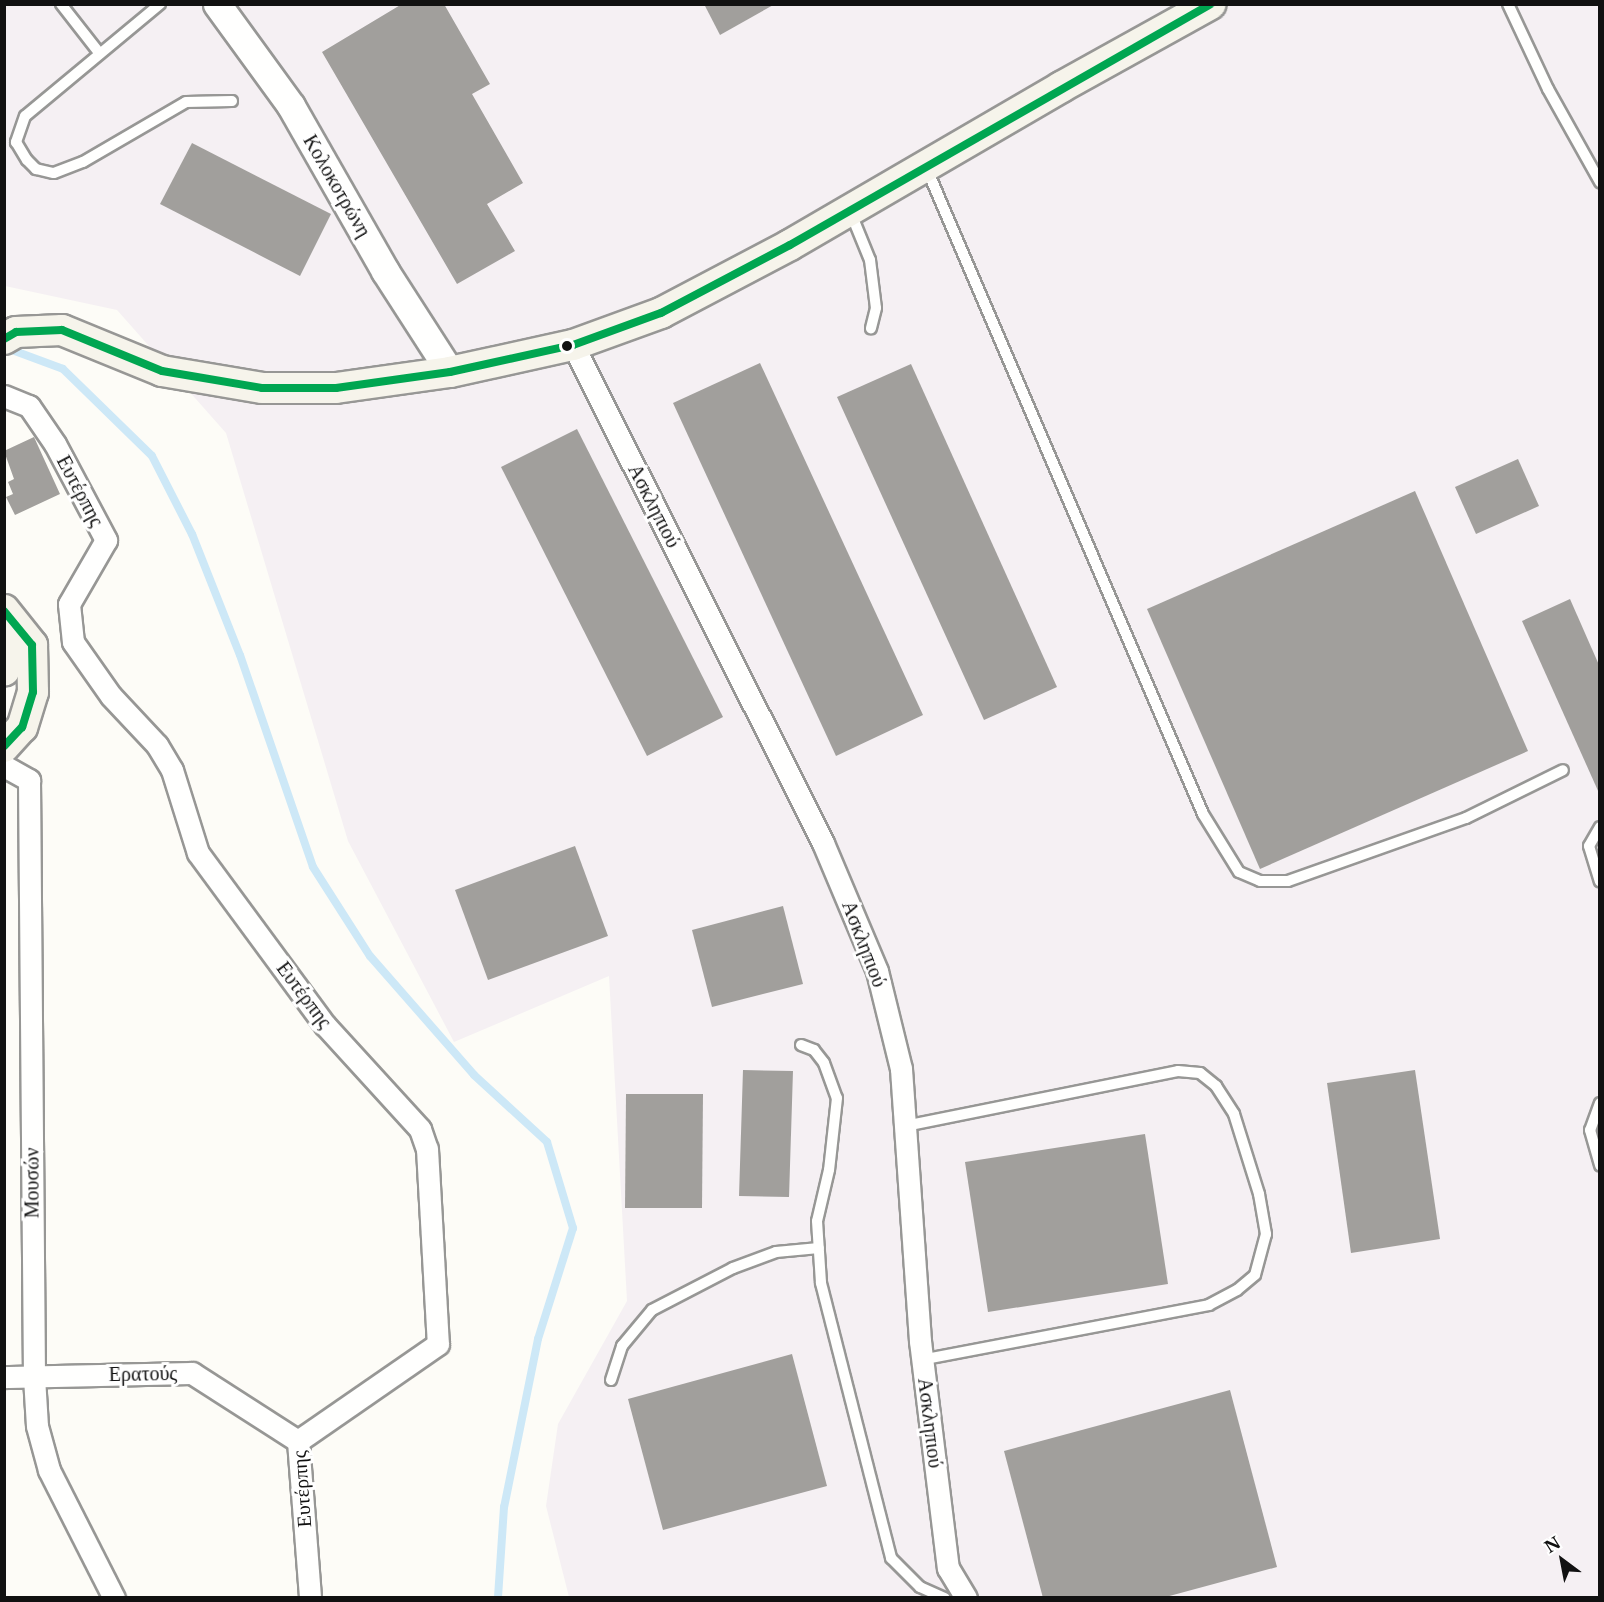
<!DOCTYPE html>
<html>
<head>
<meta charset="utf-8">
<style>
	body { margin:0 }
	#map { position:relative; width:1604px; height:1602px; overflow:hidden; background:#fdfcf7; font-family:"Libre Baskerville",serif }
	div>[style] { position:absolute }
	.industrial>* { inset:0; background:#f5f0f3 }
	.stream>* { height:8px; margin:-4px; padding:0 4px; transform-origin:4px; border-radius:4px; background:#cde8f7 }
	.building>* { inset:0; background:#a19f9c }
	.roads { filter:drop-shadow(2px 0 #979795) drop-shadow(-2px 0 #979795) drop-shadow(0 2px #979795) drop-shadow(0 -2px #979795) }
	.service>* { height:10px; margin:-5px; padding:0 5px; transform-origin:5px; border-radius:5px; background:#fffffe }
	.minor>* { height:21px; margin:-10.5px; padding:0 10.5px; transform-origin:10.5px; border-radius:10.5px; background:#fffffe }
	.tertiary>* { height:27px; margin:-13.5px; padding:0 13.5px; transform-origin:13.5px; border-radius:13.5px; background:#fffffe }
	.secondary>* { height:30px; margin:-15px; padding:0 15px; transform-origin:15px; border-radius:15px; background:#f6f4eb }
	.bus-1>* { height:8px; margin:-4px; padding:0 4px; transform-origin:4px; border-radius:4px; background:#00a651 }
	.dots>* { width:16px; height:16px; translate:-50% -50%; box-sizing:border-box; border:3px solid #fff; border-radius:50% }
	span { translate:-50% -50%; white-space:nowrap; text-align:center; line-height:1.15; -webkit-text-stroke:6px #fff; paint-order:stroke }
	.street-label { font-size:20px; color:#111 }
	.frame { position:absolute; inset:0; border:6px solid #111; pointer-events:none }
	.north { position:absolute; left:1532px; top:1530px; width:60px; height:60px; -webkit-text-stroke:4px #fff; paint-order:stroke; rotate:328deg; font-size:16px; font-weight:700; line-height:24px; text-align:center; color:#111 }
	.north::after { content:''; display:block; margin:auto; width:21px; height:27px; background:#111; clip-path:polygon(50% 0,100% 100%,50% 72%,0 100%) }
</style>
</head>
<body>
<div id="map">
	<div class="industrial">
		<i style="clip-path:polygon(5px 5px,1599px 5px,1599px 1597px,569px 1597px,546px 1506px,558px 1424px,627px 1301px,609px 976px,454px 1042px,348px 841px,226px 433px,117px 310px,5px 286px)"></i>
	</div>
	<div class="stream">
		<i style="left:12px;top:350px;width:54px;rotate:20.4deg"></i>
		<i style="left:63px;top:369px;width:124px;rotate:44.3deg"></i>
		<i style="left:152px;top:456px;width:88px;rotate:62.9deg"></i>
		<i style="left:192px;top:534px;width:130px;rotate:68.4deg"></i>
		<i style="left:240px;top:655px;width:224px;rotate:71deg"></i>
		<i style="left:313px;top:867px;width:106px;rotate:57.4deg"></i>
		<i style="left:370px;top:956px;width:158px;rotate:48.8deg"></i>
		<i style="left:474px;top:1075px;width:99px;rotate:42.5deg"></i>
		<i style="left:547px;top:1142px;width:90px;rotate:73.2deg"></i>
		<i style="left:573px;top:1228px;width:116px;rotate:107.5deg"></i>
		<i style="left:538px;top:1339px;width:171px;rotate:101.4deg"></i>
		<i style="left:504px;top:1507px;width:91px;rotate:93.8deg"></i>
	</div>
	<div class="building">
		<i style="clip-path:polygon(402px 4px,444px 4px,490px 84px,472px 94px,523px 183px,487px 204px,515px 251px,457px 284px,322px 52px)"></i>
		<i style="clip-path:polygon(704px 4px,775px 4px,720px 35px)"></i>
		<i style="clip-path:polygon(192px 143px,331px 214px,300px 276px,160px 204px)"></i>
		<i style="clip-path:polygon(760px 363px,923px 715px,836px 756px,673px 403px)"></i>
		<i style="clip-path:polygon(911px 364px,1057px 687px,984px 720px,837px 397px)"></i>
		<i style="clip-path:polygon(577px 429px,723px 717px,647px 756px,501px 467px)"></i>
		<i style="clip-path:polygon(34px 437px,60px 494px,15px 515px,6px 497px,13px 494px,8px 482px,14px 479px,4px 451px)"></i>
		<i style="clip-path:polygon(1518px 459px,1539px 506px,1476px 534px,1455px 487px)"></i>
		<i style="clip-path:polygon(1415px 491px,1528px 751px,1260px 869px,1147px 609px)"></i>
		<i style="clip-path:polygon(1570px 599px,1599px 665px,1599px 793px,1522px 621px)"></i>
		<i style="clip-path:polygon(575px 846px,608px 936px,488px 980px,455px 890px)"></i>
		<i style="clip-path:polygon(783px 906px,803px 984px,712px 1007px,692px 930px)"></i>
		<i style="clip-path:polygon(743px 1070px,793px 1071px,789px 1197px,739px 1196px)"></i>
		<i style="clip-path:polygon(1415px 1070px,1440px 1239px,1351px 1253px,1327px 1083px)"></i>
		<i style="clip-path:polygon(626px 1094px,703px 1094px,702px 1208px,625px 1208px)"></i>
		<i style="clip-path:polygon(1145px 1134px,1168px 1284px,988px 1312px,965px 1162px)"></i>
		<i style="clip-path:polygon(792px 1354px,827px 1486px,663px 1530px,628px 1399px)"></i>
		<i style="clip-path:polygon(1230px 1390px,1277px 1567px,1162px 1598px,1043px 1598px,1004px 1451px)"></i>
	</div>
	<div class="roads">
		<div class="service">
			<i style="left:61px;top:4px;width:63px;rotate:52deg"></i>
			<i style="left:160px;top:4px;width:175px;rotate:140.3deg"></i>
			<i style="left:25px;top:116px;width:28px;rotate:109deg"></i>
			<i style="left:16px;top:142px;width:21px;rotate:59deg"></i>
			<i style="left:27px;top:160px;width:13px;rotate:45deg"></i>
			<i style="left:36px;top:169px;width:18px;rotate:13deg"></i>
			<i style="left:54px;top:173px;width:31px;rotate:-21deg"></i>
			<i style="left:83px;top:162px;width:119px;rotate:-30.2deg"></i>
			<i style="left:186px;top:102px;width:46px;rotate:-1.2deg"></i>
			<i style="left:1508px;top:4px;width:94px;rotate:64.8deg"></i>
			<i style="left:1548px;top:89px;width:107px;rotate:60.8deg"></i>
			<i style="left:926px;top:167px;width:704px;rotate:66.82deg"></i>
			<i style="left:1203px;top:814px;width:68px;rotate:58.2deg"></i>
			<i style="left:1239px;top:872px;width:23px;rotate:23deg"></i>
			<i style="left:1260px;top:881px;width:28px"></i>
			<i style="left:1288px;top:881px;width:189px;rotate:-19.5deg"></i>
			<i style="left:1466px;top:818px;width:108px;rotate:-26.3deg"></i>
			<i style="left:850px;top:211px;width:53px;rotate:67.8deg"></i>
			<i style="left:870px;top:260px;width:48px;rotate:82.9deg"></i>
			<i style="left:876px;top:308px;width:21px;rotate:104deg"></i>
			<i style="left:1600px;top:827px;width:22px;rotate:120deg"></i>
			<i style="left:1589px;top:846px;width:37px;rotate:73deg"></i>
			<i style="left:801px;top:1045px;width:14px;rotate:21deg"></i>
			<i style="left:814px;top:1050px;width:16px;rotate:52deg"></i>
			<i style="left:824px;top:1063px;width:37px;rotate:70deg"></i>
			<i style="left:837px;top:1098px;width:72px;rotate:96.3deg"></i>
			<i style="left:829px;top:1170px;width:52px;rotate:103.2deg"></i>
			<i style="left:817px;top:1221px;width:62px;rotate:86.3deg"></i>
			<i style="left:821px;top:1283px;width:284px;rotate:75.7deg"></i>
			<i style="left:891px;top:1558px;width:41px;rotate:45deg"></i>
			<i style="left:920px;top:1587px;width:27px;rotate:24deg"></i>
			<i style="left:1600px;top:1103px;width:29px;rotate:110deg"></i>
			<i style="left:1590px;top:1130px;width:37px;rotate:74deg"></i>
			<i style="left:905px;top:1126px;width:278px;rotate:-11.4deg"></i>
			<i style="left:1178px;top:1071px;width:22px;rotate:5deg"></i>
			<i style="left:1200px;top:1073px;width:21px;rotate:39deg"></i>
			<i style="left:1216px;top:1086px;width:33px;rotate:57deg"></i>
			<i style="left:1234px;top:1114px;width:84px;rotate:72.6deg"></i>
			<i style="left:1259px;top:1194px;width:41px;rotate:80.1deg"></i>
			<i style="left:1266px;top:1234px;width:42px;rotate:105deg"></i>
			<i style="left:1255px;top:1275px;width:23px;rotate:140deg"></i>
			<i style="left:1237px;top:1290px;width:32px;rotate:152deg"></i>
			<i style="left:1209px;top:1305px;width:292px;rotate:169.2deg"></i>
			<i style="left:611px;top:1380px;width:36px;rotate:-72deg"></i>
			<i style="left:622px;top:1346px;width:47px;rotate:-50.2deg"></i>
			<i style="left:652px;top:1310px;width:91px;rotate:-27.4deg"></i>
			<i style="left:733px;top:1268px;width:46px;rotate:-20.4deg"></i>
			<i style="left:776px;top:1252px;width:43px;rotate:-5.3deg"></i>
		</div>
		<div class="minor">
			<i style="left:573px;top:345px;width:557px;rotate:63.34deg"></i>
			<i style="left:823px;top:843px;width:139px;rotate:67.1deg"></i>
			<i style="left:877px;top:971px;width:101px;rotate:76.2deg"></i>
			<i style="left:901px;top:1069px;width:273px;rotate:86deg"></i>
			<i style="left:920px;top:1341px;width:229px;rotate:83deg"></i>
			<i style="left:948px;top:1568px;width:35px;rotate:59deg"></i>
			<i style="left:4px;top:396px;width:27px;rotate:22deg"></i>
			<i style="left:29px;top:406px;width:46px;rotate:55.6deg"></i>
			<i style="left:55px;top:444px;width:109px;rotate:62deg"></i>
			<i style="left:106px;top:540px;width:74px;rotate:120deg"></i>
			<i style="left:69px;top:604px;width:38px;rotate:84deg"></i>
			<i style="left:73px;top:642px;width:66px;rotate:54.9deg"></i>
			<i style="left:111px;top:696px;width:67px;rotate:46.8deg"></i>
			<i style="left:157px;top:745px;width:29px;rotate:59deg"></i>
			<i style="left:172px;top:770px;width:87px;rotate:72.6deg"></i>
			<i style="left:198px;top:853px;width:214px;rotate:53.6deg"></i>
			<i style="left:325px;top:1025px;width:141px;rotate:47.6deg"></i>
			<i style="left:420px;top:1129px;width:21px;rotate:71deg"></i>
			<i style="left:427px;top:1149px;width:195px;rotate:86.8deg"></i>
			<i style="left:438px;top:1344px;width:170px;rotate:145.3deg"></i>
			<i style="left:4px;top:766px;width:29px;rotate:29deg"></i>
			<i style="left:29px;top:780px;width:597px;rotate:89.52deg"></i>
			<i style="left:34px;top:1377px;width:49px;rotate:86.5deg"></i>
			<i style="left:37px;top:1426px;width:46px;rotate:74.7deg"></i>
			<i style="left:49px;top:1470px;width:144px;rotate:63.1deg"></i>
			<i style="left:4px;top:1377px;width:188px;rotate:-1.2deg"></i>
			<i style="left:192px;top:1373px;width:126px;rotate:32.7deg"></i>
			<i style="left:298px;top:1441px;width:157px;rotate:85.6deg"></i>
		</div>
		<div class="tertiary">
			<i style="left:217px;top:4px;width:126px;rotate:54deg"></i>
			<i style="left:291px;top:106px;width:190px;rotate:60.3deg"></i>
			<i style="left:385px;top:271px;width:120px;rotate:57.2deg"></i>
		</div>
		<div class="secondary">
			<i style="left:4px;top:339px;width:14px;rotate:-30deg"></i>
			<i style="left:16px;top:332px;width:46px;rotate:-2.5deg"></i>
			<i style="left:62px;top:330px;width:108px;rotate:22.3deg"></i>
			<i style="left:162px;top:371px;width:101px;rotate:9.6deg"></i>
			<i style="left:262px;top:388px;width:74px"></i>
			<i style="left:336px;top:388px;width:115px;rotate:-8deg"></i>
			<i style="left:450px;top:372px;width:126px;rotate:-12.4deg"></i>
			<i style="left:573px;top:345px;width:94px;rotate:-20deg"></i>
			<i style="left:661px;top:313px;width:146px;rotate:-27.8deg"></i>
			<i style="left:790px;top:245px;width:314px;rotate:-30.2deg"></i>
			<i style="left:1061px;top:87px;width:171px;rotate:-29deg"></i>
			<i style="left:4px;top:610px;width:45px;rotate:51.3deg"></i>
			<i style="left:32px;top:645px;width:47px;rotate:88.8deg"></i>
			<i style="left:33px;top:692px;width:37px;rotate:107deg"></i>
			<i style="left:22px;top:727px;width:27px;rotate:132deg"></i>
			<i style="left:4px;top:635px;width:12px;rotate:66deg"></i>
			<i style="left:9px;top:646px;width:25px;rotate:101deg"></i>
		</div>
	</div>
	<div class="bus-1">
		<i style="left:4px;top:339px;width:14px;rotate:-30deg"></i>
		<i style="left:16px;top:332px;width:46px;rotate:-2.5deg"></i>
		<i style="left:62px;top:330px;width:108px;rotate:22.3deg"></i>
		<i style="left:162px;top:371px;width:101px;rotate:9.6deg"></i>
		<i style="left:262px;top:388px;width:74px"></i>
		<i style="left:336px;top:388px;width:115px;rotate:-8deg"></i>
		<i style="left:450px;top:372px;width:126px;rotate:-12.4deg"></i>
		<i style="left:573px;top:345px;width:94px;rotate:-20deg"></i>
		<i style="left:661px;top:313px;width:146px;rotate:-27.8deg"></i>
		<i style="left:790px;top:245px;width:484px;rotate:-29.8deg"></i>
		<i style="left:4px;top:611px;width:44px;rotate:50.5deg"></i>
		<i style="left:32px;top:645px;width:47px;rotate:88.8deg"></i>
		<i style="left:33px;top:692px;width:37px;rotate:107deg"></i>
		<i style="left:22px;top:727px;width:26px;rotate:133deg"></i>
	</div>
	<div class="dots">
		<i style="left:567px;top:346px;background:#111"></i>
	</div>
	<div class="street-label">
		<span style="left:337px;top:186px;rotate:60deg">Κολοκοτρώνη</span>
		<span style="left:80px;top:491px;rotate:62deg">Ευτέρπης</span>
		<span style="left:654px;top:506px;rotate:63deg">Ασκληπιού</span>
		<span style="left:864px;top:944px;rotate:69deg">Ασκληπιού</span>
		<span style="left:304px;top:995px;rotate:53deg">Ευτέρπης</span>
		<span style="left:32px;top:1183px;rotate:-90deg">Μουσών</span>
		<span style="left:143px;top:1374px;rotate:-1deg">Ερατούς</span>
		<span style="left:930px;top:1423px;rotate:83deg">Ασκληπιού</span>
		<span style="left:302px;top:1489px;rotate:-94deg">Ευτέρπης</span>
	</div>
	<div class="frame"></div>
	<div class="north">N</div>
</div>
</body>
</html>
